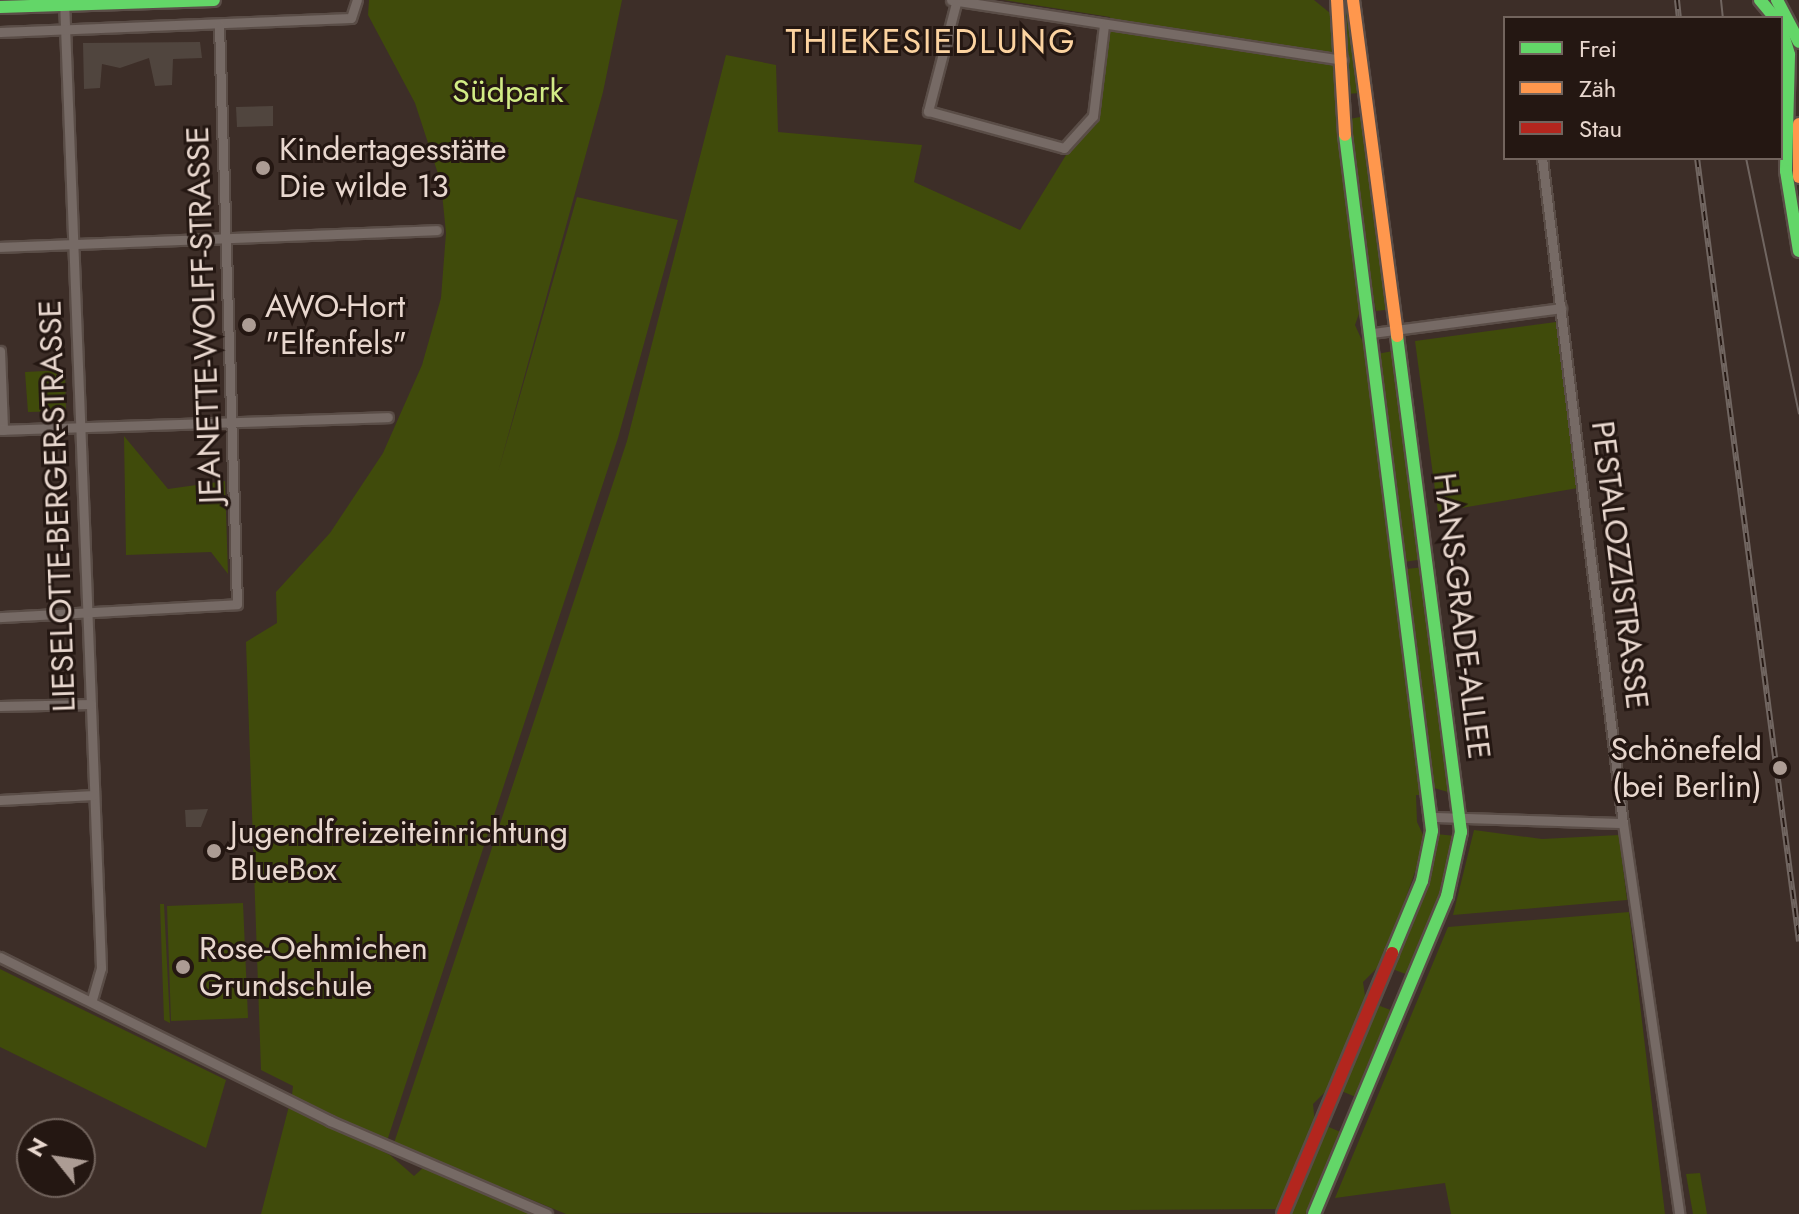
<!DOCTYPE html>
<html>
<head>
<meta charset="utf-8">
<style>
	body { margin:0 }
	#map { position:relative; width:1799px; height:1214px; overflow:hidden; background:#3d2e28; font-family:Jost,sans-serif }
	div>[style] { position:absolute }
	.green>* { inset:0; background:#404b0b }
	.building>* { inset:0; background:#50453e }
	.roads { filter:drop-shadow(2px 0 #5a4d47) drop-shadow(-2px 0 #5a4d47) drop-shadow(0 2px #5a4d47) drop-shadow(0 -2px #5a4d47) }
	.street>* { height:9px; margin:-4.5px; padding:0 4.5px; transform-origin:4.5px; border-radius:4.5px; background:#766a65 }
	.fast>* { height:12px; margin:-6px; padding:0 6px; transform-origin:6px; border-radius:6px; background:#63d668 }
	.slow>* { height:12px; margin:-6px; padding:0 6px; transform-origin:6px; border-radius:6px; background:#ff974d }
	.jam>* { height:12px; margin:-6px; padding:0 6px; transform-origin:6px; border-radius:6px; background:#b3261e }
	.tram>* { height:2px; margin:-1px; padding:0 1px; transform-origin:1px; border-radius:1px; background:#716661 }
	.rail>* { height:6px; margin-top:-3px; transform-origin:0; background:repeating-linear-gradient(90deg,#241712 0 9px,#716661 0 18px); box-sizing:border-box; border-block:2px solid #716661 }
	.dots>* { width:22px; height:22px; translate:-50% -50%; box-sizing:border-box; border:4px solid #241712; border-radius:50% }
	span { translate:-50% -50%; white-space:nowrap; text-align:center; line-height:1.15; -webkit-text-stroke:6px #241712; paint-order:stroke }
	.park-label { font-size:32px; color:#d2ec85 }
	.poi-label { font-size:32px; color:#e8d7ce }
	.left { translate:0 -50%; text-align:left }
	.right { translate:-100% -50%; text-align:right }
	.street-label { font-size:32px; color:#e8d7ce }
	.neighbourhood-label { font-size:34px; color:#fcd3a0; letter-spacing:2px }
	.legend { position:absolute; left:1503px; top:16px; width:280px; height:144px; box-sizing:border-box; background:#241712; border:2px solid #72645d; margin:0; padding:10px 14px; list-style:none; font-size:24px; color:#e8d7ce }
	.legend li { display:flex; align-items:center; gap:16px; height:40px }
	.legend b { width:40px; border:2px solid #72645d }
	.north { position:absolute; left:16px; top:1118px; width:80px; height:80px; box-sizing:border-box; background:#241712; border:2px solid #72645d; border-radius:50%; rotate:300deg; font-size:22px; font-weight:700; line-height:32px; text-align:center; color:#e8d7ce }
	.north::after { content:''; display:block; margin:auto; width:28px; height:36px; background:#ac9c94; clip-path:polygon(50% 0,100% 100%,50% 72%,0 100%) }
</style>
</head>
<body>
<div id="map">
	<div class="green">
		<i style="clip-path:polygon(369px 0,622px 0,603px 92px,498px 472px,577px 197px,678px 220px,618px 438px,387px 1141px,292px 1095px,293px 1086px,261px 1070px,246px 642px,277px 623px,276px 592px,330px 533px,383px 453px,422px 365px,441px 298px,446px 233px,441px 183px,415px 103px,368px 15px)"></i>
		<i style="clip-path:polygon(1004px 0,1314px 0,1330px 13px,1362px 305px,1355px 325px,1369px 356px,1422px 795px,1416px 795px,1417px 822px,1426px 841px,1383px 962px,1363px 982px,1366px 1003px,1331px 1086px,1313px 1104px,1315px 1124px,1280px 1209px,566px 1214px,394px 1143px,627px 441px,726px 55px,776px 65px,778px 132px,922px 145px,914px 182px,1020px 230px,1066px 155px,1093px 124px,1110px 17px)"></i>
		<i style="clip-path:polygon(1342px 6px,1347px 7px,1360px 93px,1346px 94px)"></i>
		<i style="clip-path:polygon(1366px 116px,1393px 309px,1376px 311px,1364px 245px,1349px 119px)"></i>
		<i style="clip-path:polygon(1556px 322px,1578px 488px,1438px 512px,1415px 341px)"></i>
		<i style="clip-path:polygon(1393px 351px,1424px 559px,1404px 562px,1377px 354px)"></i>
		<i style="clip-path:polygon(65px 370px,66px 411px,28px 412px,25px 372px)"></i>
		<i style="clip-path:polygon(124px 436px,168px 489px,225px 481px,228px 574px,211px 552px,126px 555px)"></i>
		<i style="clip-path:polygon(1425px 567px,1455px 794px,1434px 788px,1406px 569px)"></i>
		<i style="clip-path:polygon(1474px 830px,1542px 839px,1619px 835px,1627px 900px,1453px 915px)"></i>
		<i style="clip-path:polygon(1436px 834px,1456px 836px,1447px 880px,1408px 975px,1390px 968px)"></i>
		<i style="clip-path:polygon(243px 903px,248px 1018px,171px 1021px,167px 906px)"></i>
		<i style="clip-path:polygon(160px 904px,164px 904px,170px 1023px,164px 1020px)"></i>
		<i style="clip-path:polygon(1629px 912px,1665px 1214px,1451px 1214px,1445px 1183px,1335px 1198px,1448px 927px)"></i>
		<i style="clip-path:polygon(0 969px,226px 1080px,206px 1148px,0 1047px)"></i>
		<i style="clip-path:polygon(1375px 1004px,1393px 1011px,1358px 1098px,1339px 1090px)"></i>
		<i style="clip-path:polygon(289px 1106px,390px 1155px,414px 1176px,424px 1167px,537px 1214px,261px 1214px)"></i>
		<i style="clip-path:polygon(1324px 1125px,1343px 1133px,1309px 1214px,1291px 1214px)"></i>
		<i style="clip-path:polygon(1700px 1173px,1707px 1214px,1693px 1214px,1686px 1174px)"></i>
	</div>
	<div class="building">
		<i style="clip-path:polygon(200px 42px,202px 58px,173px 59px,172px 85px,155px 86px,149px 58px,120px 68px,102px 64px,100px 88px,84px 89px,83px 43px)"></i>
		<i style="clip-path:polygon(273px 106px,273px 126px,237px 127px,236px 107px)"></i>
		<i style="clip-path:polygon(208px 809px,201px 827px,186px 827px,185px 810px)"></i>
	</div>
	<div class="roads">
		<div class="street">
			<i style="left:64px;top:0;width:969px;rotate:87.81deg"></i>
			<i style="left:101px;top:968px;width:35px;rotate:106deg"></i>
			<i style="left:951px;top:0;width:396px;rotate:8.7deg"></i>
			<i style="left:956px;top:3px;width:112px;rotate:104.5deg"></i>
			<i style="left:928px;top:111px;width:141px;rotate:15.2deg"></i>
			<i style="left:1064px;top:148px;width:43px;rotate:-47.8deg"></i>
			<i style="left:1093px;top:116px;width:92px;rotate:-83.1deg"></i>
			<i style="left:0;top:32px;width:351px;rotate:-2.3deg"></i>
			<i style="left:351px;top:18px;width:19px;rotate:-72deg"></i>
			<i style="left:1542px;top:158px;width:670px;rotate:83.06deg"></i>
			<i style="left:1623px;top:823px;width:395px;rotate:81.8deg"></i>
			<i style="left:0;top:247px;width:437px;rotate:-2.2deg"></i>
			<i style="left:1372px;top:333px;width:191px;rotate:-7.5deg"></i>
			<i style="left:0;top:351px;width:79px;rotate:87.8deg"></i>
			<i style="left:0;top:430px;width:388px;rotate:-1.9deg"></i>
			<i style="left:0;top:617px;width:237px;rotate:-3.1deg"></i>
			<i style="left:237px;top:604px;width:580px;rotate:-91.78deg"></i>
			<i style="left:0;top:706px;width:91px;rotate:-1.3deg"></i>
			<i style="left:0;top:800px;width:94px;rotate:-3deg"></i>
			<i style="left:1432px;top:817px;width:191px;rotate:1.8deg"></i>
			<i style="left:0;top:957px;width:369px;rotate:26.4deg"></i>
			<i style="left:330px;top:1121px;width:236px;rotate:23.2deg"></i>
		</div>
		<div class="fast">
			<i style="left:1760px;top:0;width:23px;rotate:50deg"></i>
			<i style="left:1777px;top:0;width:47px;rotate:62.4deg"></i>
			<i style="left:0;top:7px;width:214px;rotate:-1.9deg"></i>
			<i style="left:1781px;top:28px;width:28px;rotate:73deg"></i>
			<i style="left:1789px;top:55px;width:116px;rotate:91.5deg"></i>
			<i style="left:1786px;top:171px;width:81px;rotate:80.8deg"></i>
			<i style="left:1345px;top:135px;width:701px;rotate:82.87deg"></i>
			<i style="left:1432px;top:831px;width:51px;rotate:101.3deg"></i>
			<i style="left:1422px;top:881px;width:78px;rotate:112.6deg"></i>
			<i style="left:1314px;top:1214px;width:345px;rotate:-67.3deg"></i>
			<i style="left:1447px;top:896px;width:66px;rotate:-77.7deg"></i>
			<i style="left:1461px;top:832px;width:500px;rotate:-97.35deg"></i>
		</div>
		<div class="slow">
			<i style="left:1337px;top:0;width:135px;rotate:86.6deg"></i>
			<i style="left:1353px;top:0;width:339px;rotate:82.5deg"></i>
			<i style="left:1799px;top:124px;width:53px;rotate:90deg"></i>
		</div>
		<div class="jam">
			<i style="left:1283px;top:1214px;width:283px;rotate:-67.3deg"></i>
		</div>
	</div>
	<div class="tram">
		<i style="left:1721px;top:0;width:18px;rotate:84deg"></i>
		<i style="left:1746px;top:158px;width:261px;rotate:78.3deg"></i>
	</div>
	<div class="rail">
		<i style="left:1677px;top:0;width:18px;rotate:84deg"></i>
		<i style="left:1697px;top:158px;width:790px;rotate:82.58deg"></i>
	</div>
	<div class="dots">
		<i style="left:263px;top:168px;background:#ac9c94"></i>
		<i style="left:249px;top:325px;background:#ac9c94"></i>
		<i style="left:1780px;top:768px;background:#ac9c94"></i>
		<i style="left:214px;top:851px;background:#ac9c94"></i>
		<i style="left:183px;top:967px;background:#ac9c94"></i>
	</div>
	<div class="park-label">
		<span style="left:508px;top:91px">Südpark</span>
	</div>
	<div class="poi-label">
		<span class="left" style="left:279px;top:168px">Kindertagesstätte<br>Die wilde 13</span>
		<span class="left" style="left:265px;top:325px">AWO-Hort<br>"Elfenfels"</span>
		<span class="right" style="left:1762px;top:768px">Schönefeld<br>(bei Berlin)</span>
		<span class="left" style="left:230px;top:851px">Jugendfreizeiteinrichtung<br>BlueBox</span>
		<span class="left" style="left:199px;top:967px">Rose-Oehmichen<br>Grundschule</span>
	</div>
	<div class="street-label">
		<span style="left:204px;top:315px;rotate:-92deg">JEANETTE-WOLFF-STRASSE</span>
		<span style="left:57px;top:506px;rotate:-92deg">LIESELOTTE-BERGER-STRASSE</span>
		<span style="left:1620px;top:565px;rotate:83deg">PESTALOZZISTRASSE</span>
		<span style="left:1462px;top:616px;rotate:83deg">HANS-GRADE-ALLEE</span>
	</div>
	<div class="neighbourhood-label">
		<span style="left:931px;top:42px">THIEKESIEDLUNG</span>
	</div>
	<ul class="legend">
	<li><b style="height:10px;background:#63d668"></b>Frei</li>
	<li><b style="height:10px;background:#ff974d"></b>Zäh</li>
	<li><b style="height:10px;background:#b3261e"></b>Stau</li>
	</ul>
	<div class="north">N</div>
</div>
</body>
</html>
